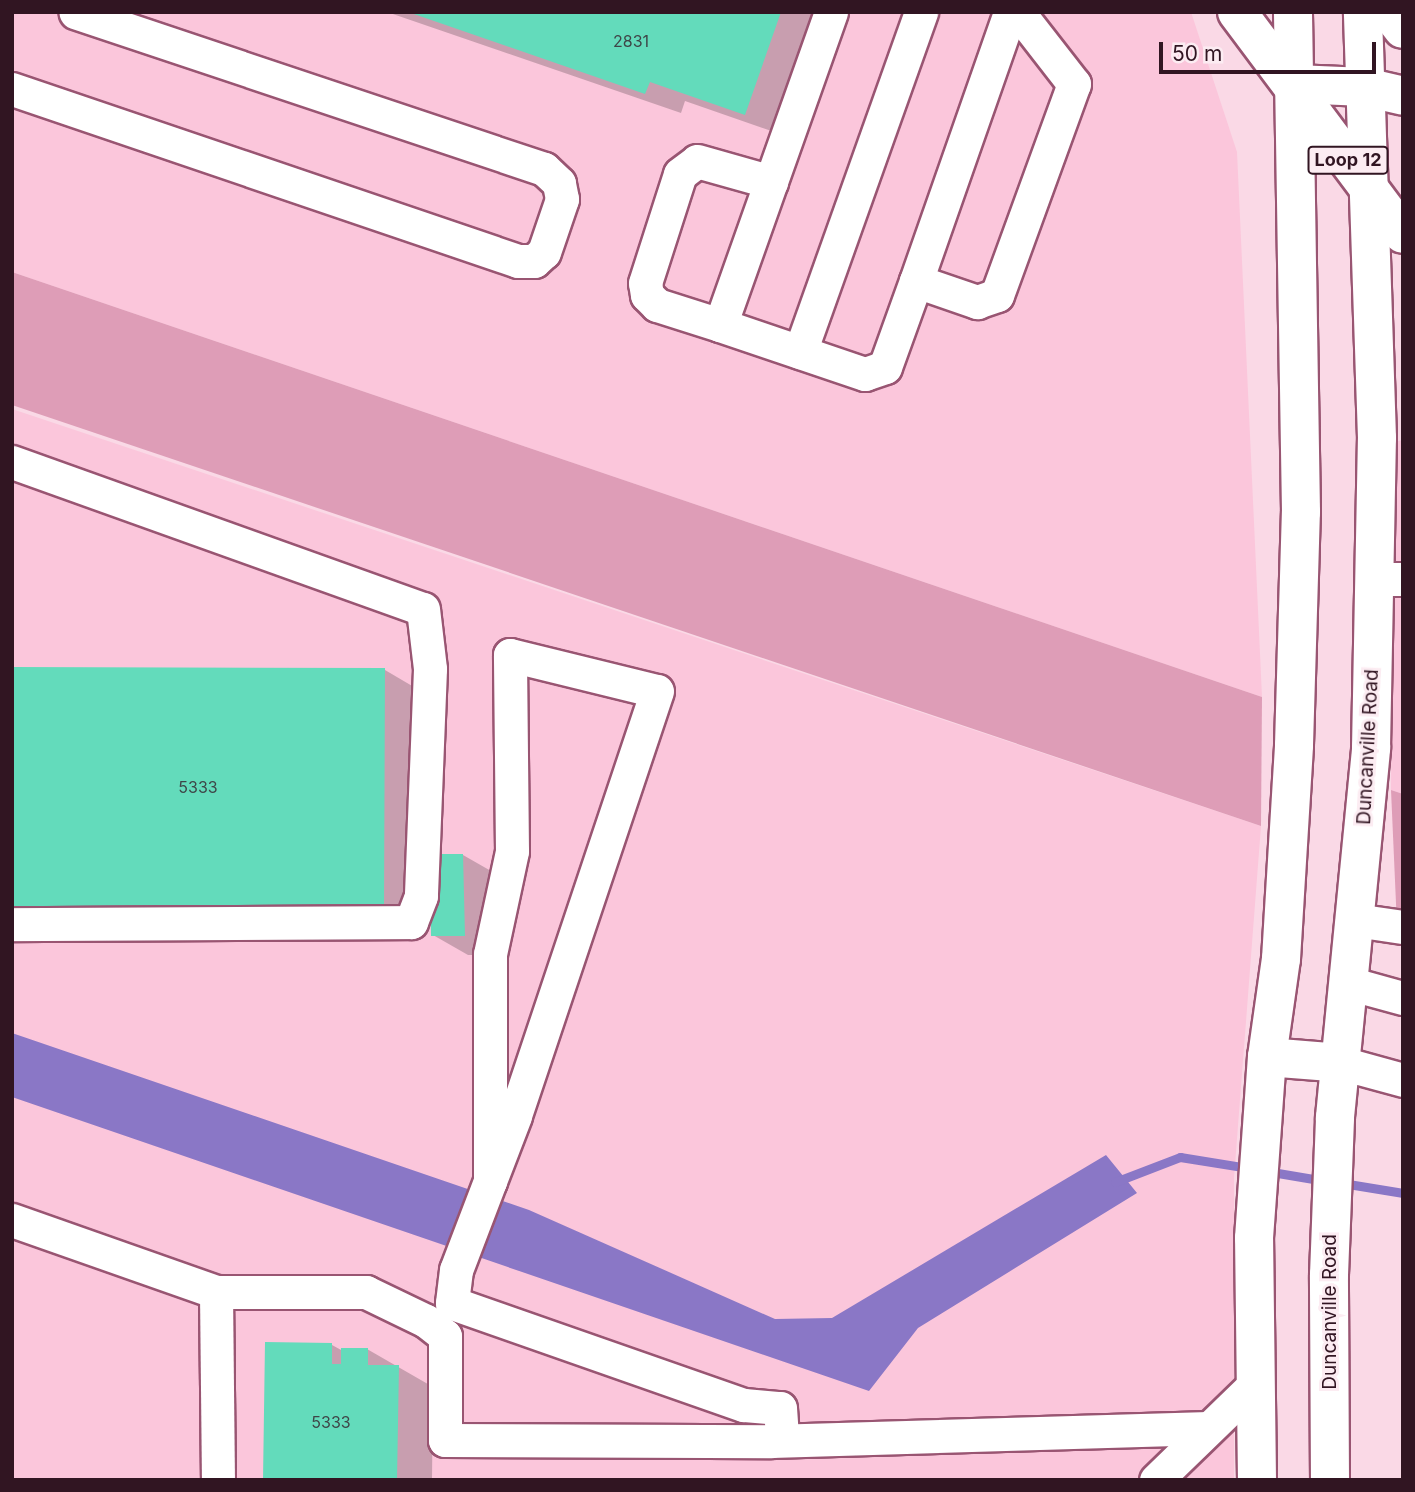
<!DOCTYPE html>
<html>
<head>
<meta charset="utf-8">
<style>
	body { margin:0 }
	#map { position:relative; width:1415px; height:1492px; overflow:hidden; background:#fad9e6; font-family:Inter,sans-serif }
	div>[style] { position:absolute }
	.built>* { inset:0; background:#fbc6db }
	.green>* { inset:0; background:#de9db7 }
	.water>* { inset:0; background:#8a77c6 }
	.shadow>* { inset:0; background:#0003 }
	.stream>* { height:9px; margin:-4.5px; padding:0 4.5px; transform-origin:4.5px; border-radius:4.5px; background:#8a77c6 }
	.building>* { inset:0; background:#63dbbb }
	.roads { filter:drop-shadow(2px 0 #995572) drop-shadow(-2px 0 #995572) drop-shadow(0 2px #995572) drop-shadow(0 -2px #995572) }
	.minor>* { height:33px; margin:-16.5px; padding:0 16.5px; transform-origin:16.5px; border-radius:16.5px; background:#fff }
	.major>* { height:38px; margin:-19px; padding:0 19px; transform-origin:19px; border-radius:19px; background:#fff }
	span { translate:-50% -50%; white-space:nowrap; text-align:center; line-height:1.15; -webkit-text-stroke:6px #fcecf2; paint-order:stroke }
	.number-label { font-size:16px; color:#3e4648 }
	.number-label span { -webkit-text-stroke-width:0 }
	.shield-label span { padding:2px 5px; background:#fcecf2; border:2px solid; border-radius:5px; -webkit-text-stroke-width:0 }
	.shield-label { font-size:18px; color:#311522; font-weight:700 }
	.street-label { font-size:19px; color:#311522 }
	.frame { position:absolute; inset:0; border:14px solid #311522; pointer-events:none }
	.scale { position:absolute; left:1159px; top:42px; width:217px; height:32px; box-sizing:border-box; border:4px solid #311522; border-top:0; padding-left:9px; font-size:21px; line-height:24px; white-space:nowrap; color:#311522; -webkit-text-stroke:5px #fcecf2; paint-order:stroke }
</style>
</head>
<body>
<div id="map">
	<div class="built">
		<i style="clip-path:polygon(12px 12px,1191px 12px,1237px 152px,1262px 697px,12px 272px)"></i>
		<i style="clip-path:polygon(12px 409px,1261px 826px,1234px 1178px,1234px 1480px,12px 1480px)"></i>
		<i style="clip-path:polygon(1403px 440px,1403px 794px,1391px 790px,1393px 442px)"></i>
	</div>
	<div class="green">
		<i style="clip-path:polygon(12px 272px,1262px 697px,1261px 826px,12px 405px)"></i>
		<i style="clip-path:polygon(1391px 790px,1403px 794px,1403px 928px,1397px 926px)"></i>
	</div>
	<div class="water">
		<i style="clip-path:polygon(12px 1033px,529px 1210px,775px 1319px,832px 1318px,1106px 1155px,1137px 1193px,918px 1328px,869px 1391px,12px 1097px)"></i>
	</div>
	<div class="shadow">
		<i style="clip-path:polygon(387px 12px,823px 12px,780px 134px,685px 101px,681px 113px)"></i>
		<i style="clip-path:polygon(12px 669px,385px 670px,419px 690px,419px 927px,12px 925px)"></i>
		<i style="clip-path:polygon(463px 855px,498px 875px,499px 955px,468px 955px,433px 935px)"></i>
		<i style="clip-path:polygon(332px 1345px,343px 1351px,367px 1349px,433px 1387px,432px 1480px,265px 1480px)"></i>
	</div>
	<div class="stream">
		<i style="left:1266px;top:1171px;width:60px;rotate:9.6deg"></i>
		<i style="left:1115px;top:1182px;width:70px;rotate:-21deg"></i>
		<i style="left:1180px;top:1157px;width:70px;rotate:9.1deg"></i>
		<i style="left:1342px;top:1183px;width:62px;rotate:9.3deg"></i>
	</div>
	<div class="building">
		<i style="clip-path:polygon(408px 12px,781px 12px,745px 115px,650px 82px,645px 94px)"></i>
		<i style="clip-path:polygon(12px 667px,385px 668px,384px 908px,12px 906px)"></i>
		<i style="clip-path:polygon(430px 854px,463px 854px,465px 936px,431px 936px)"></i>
		<i style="clip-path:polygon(265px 1342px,332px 1343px,332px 1364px,341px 1364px,341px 1348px,368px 1348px,368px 1365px,399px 1365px,397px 1480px,263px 1480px)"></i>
	</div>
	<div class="roads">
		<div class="minor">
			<i style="left:831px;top:12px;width:332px;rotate:109.5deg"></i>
			<i style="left:720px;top:325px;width:153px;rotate:18.7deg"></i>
			<i style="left:865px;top:374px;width:21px;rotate:-19deg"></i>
			<i style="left:885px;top:367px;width:91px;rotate:-70.2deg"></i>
			<i style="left:916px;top:281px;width:65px;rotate:19deg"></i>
			<i style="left:977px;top:302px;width:21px;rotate:-19deg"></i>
			<i style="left:997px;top:295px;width:225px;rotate:-70deg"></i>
			<i style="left:1074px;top:84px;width:91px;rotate:-127.9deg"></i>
			<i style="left:12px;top:89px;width:534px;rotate:18.77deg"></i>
			<i style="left:518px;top:261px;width:16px"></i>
			<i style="left:534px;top:261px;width:13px;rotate:-42deg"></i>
			<i style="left:544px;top:252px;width:56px;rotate:-71.2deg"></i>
			<i style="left:562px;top:199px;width:16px;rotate:-101deg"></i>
			<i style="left:559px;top:183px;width:21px;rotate:-137deg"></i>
			<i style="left:544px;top:169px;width:494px;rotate:-161.5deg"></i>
			<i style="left:916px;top:281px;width:285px;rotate:-70.7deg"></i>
			<i style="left:720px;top:325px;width:66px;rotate:-162.4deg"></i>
			<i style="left:657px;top:305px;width:14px;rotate:-135deg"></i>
			<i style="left:647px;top:295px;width:12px;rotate:-99deg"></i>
			<i style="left:645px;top:283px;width:114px;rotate:-72.2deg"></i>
			<i style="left:680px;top:174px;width:21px;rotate:-37deg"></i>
			<i style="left:697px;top:161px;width:77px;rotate:15.8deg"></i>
			<i style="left:800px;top:352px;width:361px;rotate:-70.4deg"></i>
			<i style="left:12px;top:462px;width:436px;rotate:19.7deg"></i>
			<i style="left:423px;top:609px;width:60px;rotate:83.3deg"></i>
			<i style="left:430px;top:669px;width:227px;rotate:92.3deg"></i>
			<i style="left:421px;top:896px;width:28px;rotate:111deg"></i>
			<i style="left:411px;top:922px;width:399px;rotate:179.7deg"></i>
			<i style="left:1374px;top:579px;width:29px"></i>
			<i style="left:1355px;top:920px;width:49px;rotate:8.3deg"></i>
			<i style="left:1348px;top:983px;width:57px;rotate:15.3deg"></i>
			<i style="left:1341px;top:1063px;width:64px;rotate:15.3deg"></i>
			<i style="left:490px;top:1181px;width:227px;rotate:-90deg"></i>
			<i style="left:490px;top:954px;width:105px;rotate:-77.9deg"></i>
			<i style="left:512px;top:851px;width:196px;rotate:-90.6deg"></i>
			<i style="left:510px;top:655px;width:151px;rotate:13.8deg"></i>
			<i style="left:657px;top:691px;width:448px;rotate:108.5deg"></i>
			<i style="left:515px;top:1116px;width:70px;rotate:111deg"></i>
			<i style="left:490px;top:1181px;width:95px;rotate:110.9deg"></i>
			<i style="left:456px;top:1270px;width:33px;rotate:97deg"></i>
			<i style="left:452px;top:1303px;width:309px;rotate:19.3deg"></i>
			<i style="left:744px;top:1405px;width:36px;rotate:5deg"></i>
			<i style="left:780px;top:1408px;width:32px;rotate:86deg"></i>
			<i style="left:12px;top:1220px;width:216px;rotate:19.4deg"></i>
			<i style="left:216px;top:1292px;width:188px;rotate:89.4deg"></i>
			<i style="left:216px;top:1292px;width:150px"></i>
			<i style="left:366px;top:1292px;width:67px;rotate:25.8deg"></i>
			<i style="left:426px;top:1321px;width:24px;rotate:38deg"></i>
			<i style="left:445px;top:1336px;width:104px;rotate:90deg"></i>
			<i style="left:445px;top:1440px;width:326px;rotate:0.2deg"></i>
			<i style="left:771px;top:1441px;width:438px;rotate:-1.7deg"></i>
			<i style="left:1156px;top:1480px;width:139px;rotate:-44.1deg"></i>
		</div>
		<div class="major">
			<i style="left:1237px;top:12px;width:277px;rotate:53.2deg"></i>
			<i style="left:1390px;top:12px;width:21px;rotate:53deg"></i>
			<i style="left:1295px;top:84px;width:70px;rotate:2.5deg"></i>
			<i style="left:1365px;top:87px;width:39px;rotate:13deg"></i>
			<i style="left:1267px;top:1057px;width:74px;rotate:4.6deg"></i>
			<i style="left:1257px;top:1480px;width:242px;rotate:-90.7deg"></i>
			<i style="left:1254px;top:1238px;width:181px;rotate:-85.9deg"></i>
			<i style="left:1267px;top:1057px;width:99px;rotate:-81.9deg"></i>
			<i style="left:1281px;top:959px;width:214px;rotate:-86.5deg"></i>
			<i style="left:1294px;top:745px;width:233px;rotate:-88.3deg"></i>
			<i style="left:1301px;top:512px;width:500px;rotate:-90.92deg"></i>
			<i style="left:1330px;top:1480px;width:205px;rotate:-90.3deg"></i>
			<i style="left:1329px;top:1275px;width:158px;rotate:-87.8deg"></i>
			<i style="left:1335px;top:1117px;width:371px;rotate:-84.4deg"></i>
			<i style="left:1371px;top:748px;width:310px;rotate:-88.9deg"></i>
			<i style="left:1377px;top:438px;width:426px;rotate:-91.9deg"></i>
		</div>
	</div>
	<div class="number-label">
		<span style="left:631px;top:41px">2831</span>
		<span style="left:198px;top:787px">5333</span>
		<span style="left:331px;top:1422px">5333</span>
	</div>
	<div class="shield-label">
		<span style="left:1348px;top:160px">Loop 12</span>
	</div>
	<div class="street-label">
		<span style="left:1368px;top:747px;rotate:-87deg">Duncanville Road</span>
		<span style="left:1330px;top:1312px;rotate:-90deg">Duncanville Road</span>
	</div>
	<div class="frame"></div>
	<div class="scale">50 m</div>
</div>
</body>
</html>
